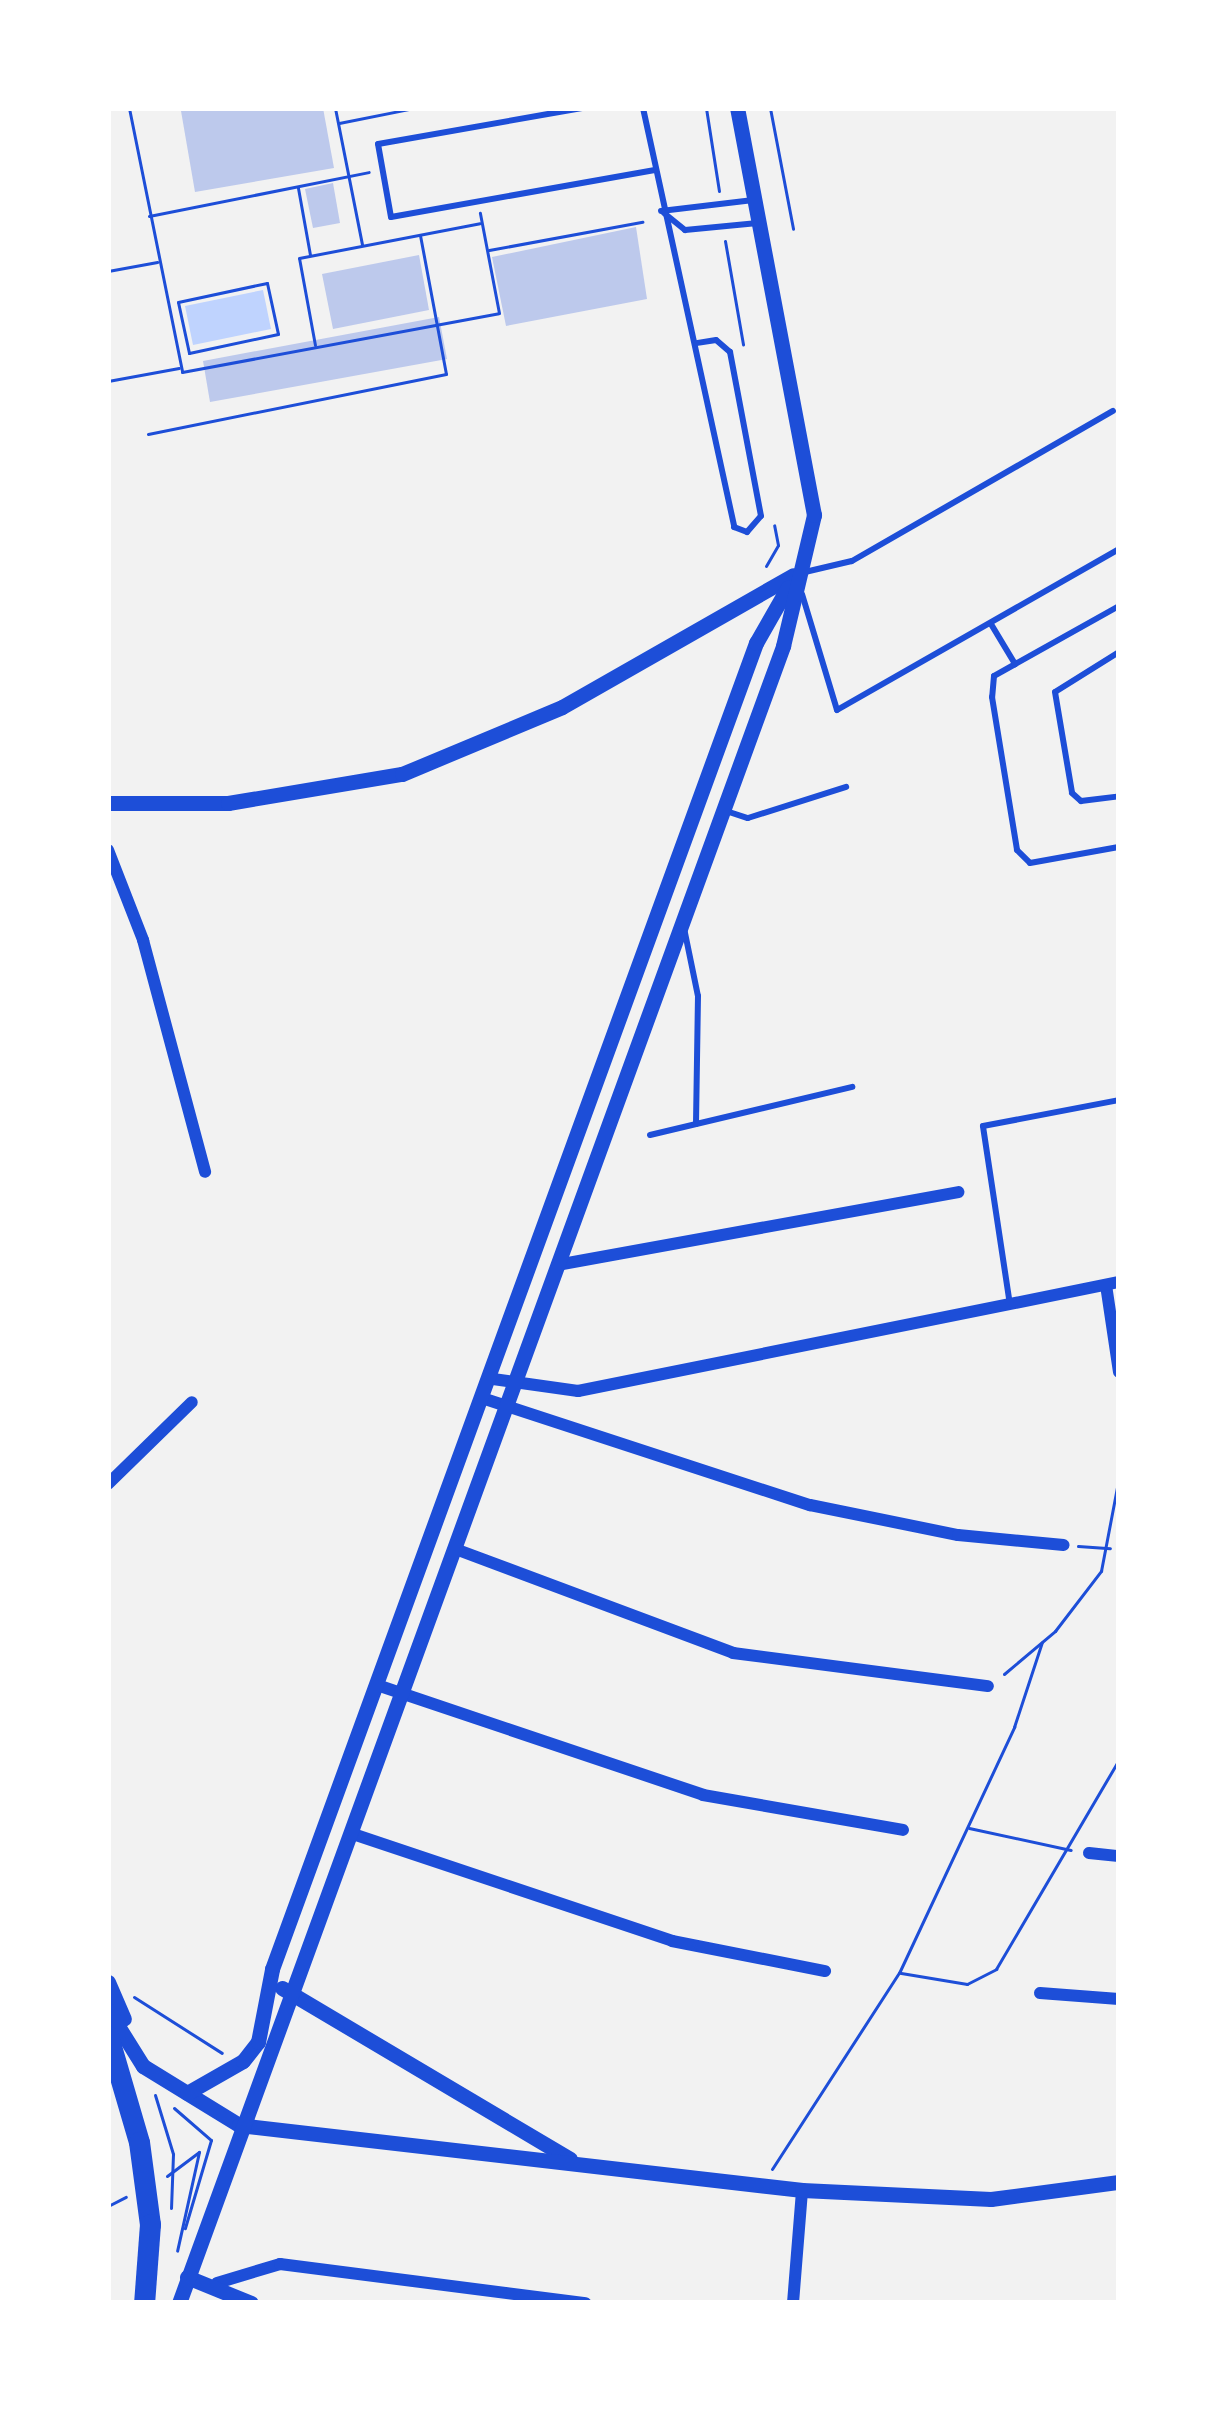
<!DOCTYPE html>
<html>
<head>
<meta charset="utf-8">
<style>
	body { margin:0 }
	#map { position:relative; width:1227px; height:2411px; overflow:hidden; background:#f2f2f2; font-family:"Alegreya Sans",sans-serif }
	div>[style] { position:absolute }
	.water>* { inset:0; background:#bfd3fe }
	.building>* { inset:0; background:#bdc9ec }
	.path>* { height:3px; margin:-1.5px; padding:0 1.5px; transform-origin:1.5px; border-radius:1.5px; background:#1d4ed8 }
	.service>* { height:6px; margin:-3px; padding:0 3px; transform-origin:3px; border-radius:3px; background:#1d4ed8 }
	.minor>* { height:12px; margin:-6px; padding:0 6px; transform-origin:6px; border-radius:6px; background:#1d4ed8 }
	.tertiary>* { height:15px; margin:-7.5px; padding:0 7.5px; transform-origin:7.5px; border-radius:7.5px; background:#1d4ed8 }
	.trunk>* { height:21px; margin:-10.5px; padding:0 10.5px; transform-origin:10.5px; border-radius:10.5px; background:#1d4ed8 }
	span { translate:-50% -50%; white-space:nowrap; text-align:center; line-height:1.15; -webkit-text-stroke:9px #fff; paint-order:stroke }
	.frame { position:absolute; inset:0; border:111px solid #fff; pointer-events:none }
</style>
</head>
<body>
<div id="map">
	<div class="water">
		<i style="clip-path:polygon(263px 290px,271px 329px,193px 345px,185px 306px)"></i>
	</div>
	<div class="building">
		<i style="clip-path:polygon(323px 108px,334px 168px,195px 192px,181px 111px)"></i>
		<i style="clip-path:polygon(333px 183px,340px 223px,313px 228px,305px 189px)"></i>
		<i style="clip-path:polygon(636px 227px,647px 299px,506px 326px,492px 257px)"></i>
		<i style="clip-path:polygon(419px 255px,429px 310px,333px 329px,322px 274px)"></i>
		<i style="clip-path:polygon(439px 317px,447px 359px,210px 402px,203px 361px)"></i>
	</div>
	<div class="path">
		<i style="left:129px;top:108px;width:269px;rotate:78.6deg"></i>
		<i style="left:182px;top:372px;width:322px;rotate:-10.5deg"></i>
		<i style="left:499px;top:313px;width:102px;rotate:-100.8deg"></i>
		<i style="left:335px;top:108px;width:139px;rotate:78.8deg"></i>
		<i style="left:706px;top:108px;width:84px;rotate:81.1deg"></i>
		<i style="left:770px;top:108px;width:123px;rotate:79.2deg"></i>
		<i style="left:339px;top:123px;width:76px;rotate:-11.3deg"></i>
		<i style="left:298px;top:188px;width:68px;rotate:79.8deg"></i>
		<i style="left:149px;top:216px;width:224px;rotate:-11.3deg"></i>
		<i style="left:725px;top:241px;width:105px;rotate:80.1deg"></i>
		<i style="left:489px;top:250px;width:156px;rotate:-10.4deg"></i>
		<i style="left:108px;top:271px;width:50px;rotate:-10.4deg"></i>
		<i style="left:267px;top:283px;width:52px;rotate:77.8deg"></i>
		<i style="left:278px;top:334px;width:91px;rotate:167.9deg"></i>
		<i style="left:189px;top:353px;width:52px;rotate:-102.2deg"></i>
		<i style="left:178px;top:302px;width:91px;rotate:-12.1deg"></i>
		<i style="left:315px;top:345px;width:88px;rotate:-100.4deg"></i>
		<i style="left:299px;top:258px;width:184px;rotate:-10.9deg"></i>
		<i style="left:108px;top:381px;width:72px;rotate:-10.4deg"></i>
		<i style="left:148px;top:434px;width:304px;rotate:-11.4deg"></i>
		<i style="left:446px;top:374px;width:141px;rotate:-100.6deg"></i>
		<i style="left:766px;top:566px;width:24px;rotate:-60deg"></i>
		<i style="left:778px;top:545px;width:20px;rotate:-101deg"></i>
		<i style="left:1078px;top:1546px;width:32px;rotate:4deg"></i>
		<i style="left:1004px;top:1674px;width:67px;rotate:-40.1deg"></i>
		<i style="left:1055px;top:1631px;width:76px;rotate:-52.5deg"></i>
		<i style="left:1101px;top:1571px;width:96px;rotate:-79.2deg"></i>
		<i style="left:969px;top:1828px;width:104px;rotate:12.2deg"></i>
		<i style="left:901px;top:1973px;width:67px;rotate:9.5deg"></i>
		<i style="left:967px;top:1984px;width:33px;rotate:-27deg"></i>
		<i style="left:996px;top:1969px;width:243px;rotate:-59.6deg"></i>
		<i style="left:134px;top:1997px;width:104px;rotate:32.5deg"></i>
		<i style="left:155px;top:2095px;width:62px;rotate:73deg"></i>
		<i style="left:173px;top:2154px;width:54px;rotate:92.1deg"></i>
		<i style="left:174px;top:2108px;width:49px;rotate:40.9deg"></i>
		<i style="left:211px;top:2140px;width:92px;rotate:106.5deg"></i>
		<i style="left:772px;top:2169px;width:234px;rotate:-57.1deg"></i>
		<i style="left:899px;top:1973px;width:272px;rotate:-64.9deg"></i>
		<i style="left:1014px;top:1727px;width:89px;rotate:-71.8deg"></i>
		<i style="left:167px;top:2176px;width:40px;rotate:-37deg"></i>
		<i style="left:199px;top:2152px;width:101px;rotate:102.5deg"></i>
		<i style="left:108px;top:2206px;width:20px;rotate:-27deg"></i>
	</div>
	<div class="service">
		<i style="left:582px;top:108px;width:207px;rotate:170deg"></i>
		<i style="left:378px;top:144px;width:74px;rotate:79.9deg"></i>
		<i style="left:391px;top:217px;width:268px;rotate:-10.1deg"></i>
		<i style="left:643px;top:108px;width:429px;rotate:77.7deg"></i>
		<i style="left:734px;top:527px;width:14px;rotate:21deg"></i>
		<i style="left:747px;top:532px;width:21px;rotate:-49deg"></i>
		<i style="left:761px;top:516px;width:167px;rotate:-100.7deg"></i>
		<i style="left:730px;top:352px;width:18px;rotate:-139deg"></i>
		<i style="left:716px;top:340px;width:20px;rotate:171deg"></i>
		<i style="left:661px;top:211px;width:93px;rotate:-6.8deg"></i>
		<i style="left:664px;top:213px;width:27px;rotate:39deg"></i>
		<i style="left:685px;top:230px;width:73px;rotate:-5.5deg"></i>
		<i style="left:805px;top:572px;width:48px;rotate:-13.2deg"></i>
		<i style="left:852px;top:561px;width:301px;rotate:-29.9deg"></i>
		<i style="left:802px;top:594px;width:121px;rotate:73.2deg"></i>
		<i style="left:837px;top:710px;width:325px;rotate:-29.7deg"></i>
		<i style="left:1119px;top:606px;width:143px;rotate:150.8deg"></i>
		<i style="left:994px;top:676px;width:21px;rotate:95deg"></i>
		<i style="left:992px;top:697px;width:155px;rotate:80.7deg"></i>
		<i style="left:1017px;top:850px;width:18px;rotate:45deg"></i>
		<i style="left:1030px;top:863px;width:90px;rotate:-10.2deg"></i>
		<i style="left:991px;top:624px;width:47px;rotate:59deg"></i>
		<i style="left:1119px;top:652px;width:75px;rotate:148deg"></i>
		<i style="left:1055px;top:692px;width:102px;rotate:80.4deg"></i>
		<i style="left:1072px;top:793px;width:12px;rotate:42deg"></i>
		<i style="left:1081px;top:801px;width:38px;rotate:-7deg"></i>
		<i style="left:723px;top:810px;width:26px;rotate:18deg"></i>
		<i style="left:748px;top:818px;width:103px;rotate:-17.6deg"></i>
		<i style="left:684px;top:928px;width:69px;rotate:78.4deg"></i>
		<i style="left:698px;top:996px;width:128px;rotate:90.9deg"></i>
		<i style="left:650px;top:1135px;width:208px;rotate:-13.4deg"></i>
		<i style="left:1010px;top:1305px;width:181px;rotate:-98.6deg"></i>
		<i style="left:983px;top:1126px;width:138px;rotate:-10.8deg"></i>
	</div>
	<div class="minor">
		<i style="left:108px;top:850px;width:97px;rotate:68.7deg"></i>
		<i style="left:143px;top:940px;width:240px;rotate:75deg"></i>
		<i style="left:557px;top:1265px;width:408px;rotate:-10.3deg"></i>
		<i style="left:1106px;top:1285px;width:88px;rotate:81.5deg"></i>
		<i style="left:493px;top:1379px;width:86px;rotate:8deg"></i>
		<i style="left:578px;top:1391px;width:552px;rotate:-11.39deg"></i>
		<i style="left:485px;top:1399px;width:342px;rotate:18.1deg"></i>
		<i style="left:810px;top:1505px;width:151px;rotate:11.5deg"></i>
		<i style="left:958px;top:1535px;width:106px;rotate:5.4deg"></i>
		<i style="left:108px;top:1484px;width:117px;rotate:-44.3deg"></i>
		<i style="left:458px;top:1550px;width:294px;rotate:20.5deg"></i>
		<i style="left:733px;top:1653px;width:257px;rotate:7.4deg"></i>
		<i style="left:380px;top:1686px;width:341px;rotate:18.6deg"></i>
		<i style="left:703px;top:1795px;width:203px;rotate:9.9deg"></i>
		<i style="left:350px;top:1833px;width:340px;rotate:18.5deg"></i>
		<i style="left:672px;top:1941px;width:156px;rotate:11.1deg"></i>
		<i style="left:1089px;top:1853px;width:30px;rotate:6deg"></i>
		<i style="left:1040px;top:1993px;width:79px;rotate:4.3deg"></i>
		<i style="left:217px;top:2283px;width:66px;rotate:-16.8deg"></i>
		<i style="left:280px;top:2264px;width:308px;rotate:7.3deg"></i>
		<i style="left:793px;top:2303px;width:113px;rotate:-85.4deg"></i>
	</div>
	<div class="tertiary">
		<i style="left:108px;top:803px;width:120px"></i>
		<i style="left:228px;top:803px;width:176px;rotate:-9.5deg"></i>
		<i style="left:402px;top:774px;width:173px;rotate:-22.7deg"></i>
		<i style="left:562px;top:707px;width:266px;rotate:-29.7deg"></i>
		<i style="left:108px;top:1982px;width:40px;rotate:66.6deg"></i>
		<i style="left:282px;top:1988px;width:335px;rotate:30.7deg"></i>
		<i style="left:108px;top:2010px;width:66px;rotate:58deg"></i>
		<i style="left:143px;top:2066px;width:113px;rotate:31.6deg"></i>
		<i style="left:239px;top:2125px;width:567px;rotate:6.59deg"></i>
		<i style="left:802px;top:2190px;width:189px;rotate:2.7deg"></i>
		<i style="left:991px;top:2199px;width:129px;rotate:-7.6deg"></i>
		<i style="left:187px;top:2093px;width:64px;rotate:-29.7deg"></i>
		<i style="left:243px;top:2061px;width:24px;rotate:-52deg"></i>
		<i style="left:258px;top:2042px;width:74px;rotate:-79.1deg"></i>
		<i style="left:272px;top:1969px;width:1412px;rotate:-69.95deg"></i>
		<i style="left:756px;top:643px;width:64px;rotate:-60.3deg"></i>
		<i style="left:187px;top:2277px;width:69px;rotate:22.1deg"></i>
		<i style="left:179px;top:2303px;width:1764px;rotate:-69.97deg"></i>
		<i style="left:783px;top:646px;width:135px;rotate:-76.7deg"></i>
		<i style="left:814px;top:515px;width:414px;rotate:-100.7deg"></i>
	</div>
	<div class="trunk">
		<i style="left:108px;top:2036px;width:110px;rotate:73.7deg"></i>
		<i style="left:139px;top:2142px;width:83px;rotate:82.4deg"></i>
		<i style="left:150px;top:2224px;width:79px;rotate:94.3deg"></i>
	</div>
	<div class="frame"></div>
</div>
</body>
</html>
